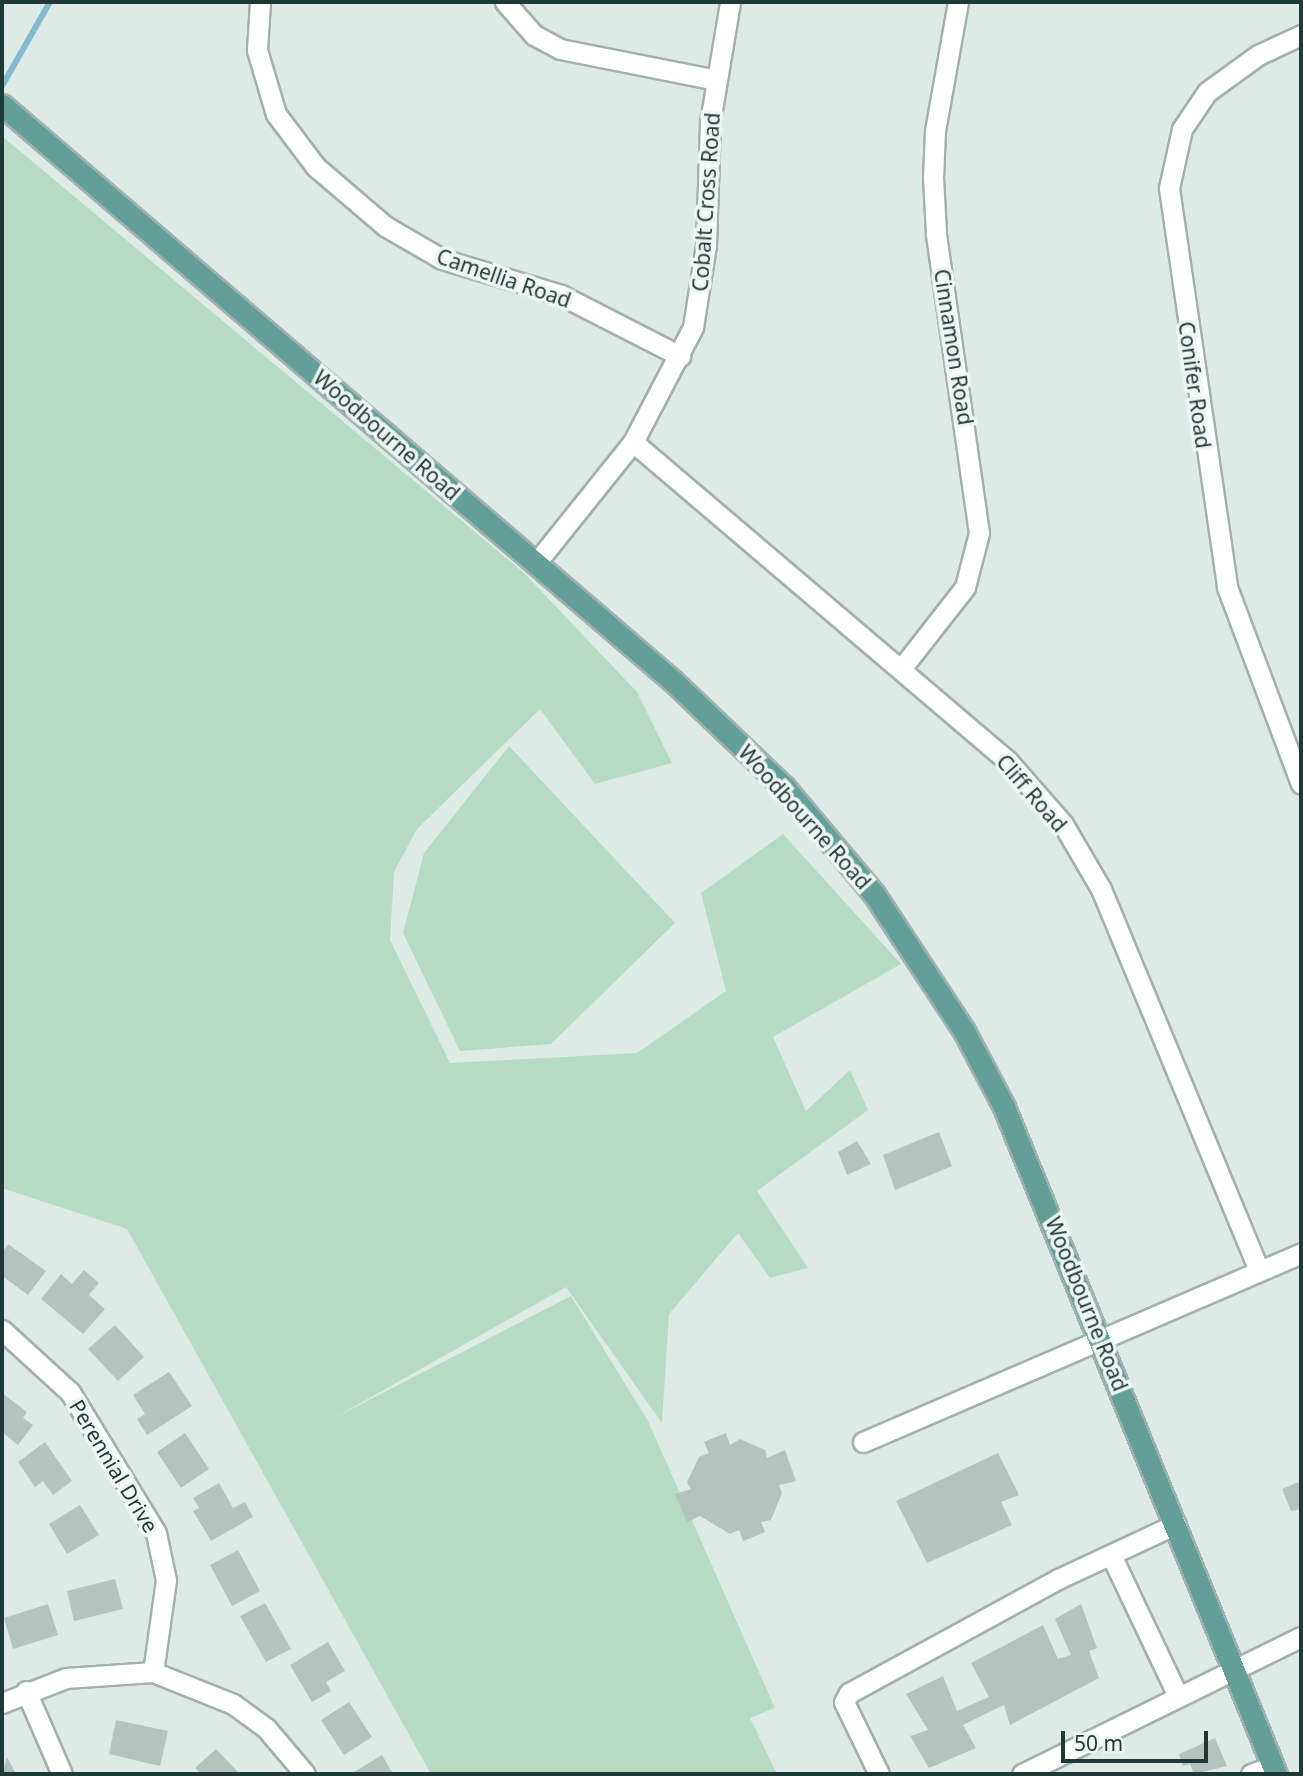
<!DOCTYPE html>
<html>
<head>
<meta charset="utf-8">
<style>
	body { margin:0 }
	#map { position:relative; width:1303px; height:1776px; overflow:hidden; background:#deeae6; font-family:"Noto Sans",sans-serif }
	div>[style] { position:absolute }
	.green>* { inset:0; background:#b6dbc5 }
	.stream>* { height:6px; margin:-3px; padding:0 3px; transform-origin:3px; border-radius:3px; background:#85bad0 }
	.building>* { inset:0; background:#b3c4bf }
	.roads { filter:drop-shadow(2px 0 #a1b1ae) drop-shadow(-2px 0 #a1b1ae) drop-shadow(0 2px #a1b1ae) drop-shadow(0 -2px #a1b1ae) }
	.minor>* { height:19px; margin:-9.5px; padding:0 9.5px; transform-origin:9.5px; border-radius:9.5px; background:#fff }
	.major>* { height:21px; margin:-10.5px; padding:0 10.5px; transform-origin:10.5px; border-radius:10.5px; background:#629f98 }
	span { translate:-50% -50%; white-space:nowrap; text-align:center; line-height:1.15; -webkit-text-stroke:7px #eef6f3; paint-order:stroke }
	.street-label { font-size:21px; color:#1f3936 }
	.frame { position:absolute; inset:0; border:4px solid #1f3936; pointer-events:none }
	.scale { position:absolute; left:1061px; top:1731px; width:147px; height:32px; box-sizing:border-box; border:4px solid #1f3936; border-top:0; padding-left:9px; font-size:21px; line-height:24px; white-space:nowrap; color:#1f3936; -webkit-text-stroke:5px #eef6f3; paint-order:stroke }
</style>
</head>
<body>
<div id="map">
	<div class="green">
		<i style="clip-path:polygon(2px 136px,524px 573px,637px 692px,672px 763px,595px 784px,540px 709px,417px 829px,394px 872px,390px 940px,450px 1063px,637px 1053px,726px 991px,701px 893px,783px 834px,901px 964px,773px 1037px,806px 1111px,850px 1070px,868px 1110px,757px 1191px,808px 1268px,770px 1278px,738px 1233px,669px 1314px,662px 1423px,566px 1287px,334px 1418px,571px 1296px,648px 1421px,775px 1708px,750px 1718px,777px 1774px,431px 1774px,127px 1229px,2px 1188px)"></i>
		<i style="clip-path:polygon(509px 746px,675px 923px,551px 1044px,460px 1051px,403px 933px,424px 853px)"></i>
	</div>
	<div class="stream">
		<i style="left:2px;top:86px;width:97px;rotate:-60.3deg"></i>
	</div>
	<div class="building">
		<i style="clip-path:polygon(939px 1132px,952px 1166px,895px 1190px,883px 1155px)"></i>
		<i style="clip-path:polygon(857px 1141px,871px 1164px,847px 1175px,838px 1152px)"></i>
		<i style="clip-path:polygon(8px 1244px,46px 1271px,28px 1295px,2px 1276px,2px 1253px)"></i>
		<i style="clip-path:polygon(84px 1270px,99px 1283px,89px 1295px,105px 1309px,83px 1334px,41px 1299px,61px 1274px,72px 1284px)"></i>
		<i style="clip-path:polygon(115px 1325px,144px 1357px,118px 1381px,88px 1349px)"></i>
		<i style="clip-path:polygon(169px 1372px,192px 1406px,147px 1435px,137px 1419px,145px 1414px,133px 1395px)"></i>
		<i style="clip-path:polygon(2px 1393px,27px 1412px,23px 1418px,33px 1425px,18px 1445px,2px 1432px)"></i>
		<i style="clip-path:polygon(185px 1433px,209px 1469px,181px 1488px,157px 1452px)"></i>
		<i style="clip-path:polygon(726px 1433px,730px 1445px,740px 1439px,765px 1450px,767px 1458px,785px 1450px,796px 1481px,779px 1485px,782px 1493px,771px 1520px,761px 1522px,765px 1532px,743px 1541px,739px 1530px,730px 1534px,700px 1516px,687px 1522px,675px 1494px,691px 1489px,687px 1482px,699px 1457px,709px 1453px,704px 1442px)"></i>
		<i style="clip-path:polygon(45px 1442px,72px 1481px,53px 1495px,43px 1481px,35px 1487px,18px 1462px)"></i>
		<i style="clip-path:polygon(998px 1453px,1019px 1495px,1001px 1502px,1012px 1525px,927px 1563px,896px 1501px)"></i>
		<i style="clip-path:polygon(1301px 1481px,1301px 1509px,1291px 1511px,1282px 1489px)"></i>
		<i style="clip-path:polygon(219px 1483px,233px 1508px,245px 1502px,253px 1517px,211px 1541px,193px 1511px,199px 1508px,193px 1498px)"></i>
		<i style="clip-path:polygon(80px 1505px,99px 1535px,67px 1554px,49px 1524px)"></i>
		<i style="clip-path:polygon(238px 1550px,260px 1591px,232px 1606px,210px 1565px)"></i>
		<i style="clip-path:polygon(115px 1579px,123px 1609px,74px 1621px,67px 1591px)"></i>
		<i style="clip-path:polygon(265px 1603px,291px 1649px,266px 1662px,240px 1616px)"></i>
		<i style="clip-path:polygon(48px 1604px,58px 1635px,13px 1649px,4px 1618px)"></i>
		<i style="clip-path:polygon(1081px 1604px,1097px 1648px,1089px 1651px,1099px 1678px,1010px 1725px,1004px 1705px,963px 1725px,976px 1748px,929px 1768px,910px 1736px,928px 1730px,906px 1694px,943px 1676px,957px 1711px,989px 1697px,971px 1663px,1043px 1625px,1058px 1659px,1071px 1655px,1055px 1619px)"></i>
		<i style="clip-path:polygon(328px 1642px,345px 1671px,326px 1682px,331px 1691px,312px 1702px,290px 1665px)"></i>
		<i style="clip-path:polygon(349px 1702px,372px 1737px,344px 1755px,321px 1720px)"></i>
		<i style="clip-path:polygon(116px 1720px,168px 1731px,160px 1766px,109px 1754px)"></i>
		<i style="clip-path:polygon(1215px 1738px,1227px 1766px,1194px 1774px,1190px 1764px,1183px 1766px,1179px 1754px)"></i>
		<i style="clip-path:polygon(216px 1749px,240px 1774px,201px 1774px,195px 1768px)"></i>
		<i style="clip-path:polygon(382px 1755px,393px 1774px,355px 1774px,354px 1772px)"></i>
		<i style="clip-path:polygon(7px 1757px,16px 1774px,2px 1774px)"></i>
	</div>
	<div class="roads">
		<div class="minor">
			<i style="left:260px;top:2px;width:48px;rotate:93.6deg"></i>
			<i style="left:257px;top:50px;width:67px;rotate:73.5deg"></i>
			<i style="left:276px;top:114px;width:66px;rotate:53deg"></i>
			<i style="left:316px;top:167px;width:91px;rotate:40.5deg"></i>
			<i style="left:385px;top:226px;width:66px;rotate:30.1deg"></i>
			<i style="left:442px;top:259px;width:124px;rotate:16.8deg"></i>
			<i style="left:561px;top:295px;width:134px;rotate:27.1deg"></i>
			<i style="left:505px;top:2px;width:44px;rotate:48.7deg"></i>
			<i style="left:534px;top:35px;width:30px;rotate:28deg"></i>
			<i style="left:560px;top:49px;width:159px;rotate:11.2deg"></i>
			<i style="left:1301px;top:35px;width:47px;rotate:155.1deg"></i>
			<i style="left:1258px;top:55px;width:63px;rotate:144deg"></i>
			<i style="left:1207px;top:92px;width:45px;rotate:124deg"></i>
			<i style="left:1182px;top:129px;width:60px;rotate:102.4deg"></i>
			<i style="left:1169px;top:188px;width:403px;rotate:81.7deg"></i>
			<i style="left:1227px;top:587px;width:210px;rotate:69.4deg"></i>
			<i style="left:633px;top:442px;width:491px;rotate:40.4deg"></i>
			<i style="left:1007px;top:760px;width:85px;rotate:48.8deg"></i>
			<i style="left:1063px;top:824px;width:75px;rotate:59.7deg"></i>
			<i style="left:1101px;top:889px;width:413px;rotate:67.5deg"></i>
			<i style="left:536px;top:563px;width:155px;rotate:-51.3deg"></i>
			<i style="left:633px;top:442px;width:130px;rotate:-62.4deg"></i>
			<i style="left:693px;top:327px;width:83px;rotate:-81deg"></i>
			<i style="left:706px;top:245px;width:123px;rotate:-88.1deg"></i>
			<i style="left:710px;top:122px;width:122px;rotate:-80.5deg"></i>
			<i style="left:901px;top:669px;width:104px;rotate:-52deg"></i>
			<i style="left:965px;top:587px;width:56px;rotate:-75.5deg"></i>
			<i style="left:979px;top:533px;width:303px;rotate:-98.2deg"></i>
			<i style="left:936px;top:233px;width:55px;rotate:-93.1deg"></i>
			<i style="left:933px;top:178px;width:47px;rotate:-87.6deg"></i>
			<i style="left:935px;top:131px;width:131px;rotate:-79.9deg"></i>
			<i style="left:2px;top:1330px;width:92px;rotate:42.4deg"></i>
			<i style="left:70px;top:1392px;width:165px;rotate:58.6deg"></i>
			<i style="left:156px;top:1533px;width:48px;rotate:78deg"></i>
			<i style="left:166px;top:1580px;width:93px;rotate:98deg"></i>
			<i style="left:863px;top:1442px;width:477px;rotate:-23.3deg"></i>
			<i style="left:1111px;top:1555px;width:156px;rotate:64.6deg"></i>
			<i style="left:26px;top:1691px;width:90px;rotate:66.6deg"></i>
			<i style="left:2px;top:1703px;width:69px;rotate:-21.3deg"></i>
			<i style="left:66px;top:1678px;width:87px;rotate:-3.9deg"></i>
			<i style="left:153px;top:1672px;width:86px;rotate:21.8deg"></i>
			<i style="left:233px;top:1704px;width:41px;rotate:36deg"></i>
			<i style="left:266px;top:1728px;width:60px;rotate:49.7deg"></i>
			<i style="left:879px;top:1774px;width:80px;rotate:-115.9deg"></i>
			<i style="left:844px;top:1702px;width:10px;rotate:-61deg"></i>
			<i style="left:849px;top:1693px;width:238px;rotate:-28.6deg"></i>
			<i style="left:1058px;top:1579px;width:130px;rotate:-25deg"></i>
			<i style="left:1022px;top:1774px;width:311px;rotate:-26.2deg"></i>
			<i style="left:1251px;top:1774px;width:23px;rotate:-20deg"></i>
		</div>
		<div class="major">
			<i style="left:2px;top:105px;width:886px;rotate:40.65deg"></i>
			<i style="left:674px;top:682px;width:153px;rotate:43.7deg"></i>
			<i style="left:785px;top:788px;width:138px;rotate:50deg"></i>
			<i style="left:874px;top:894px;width:164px;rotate:56.7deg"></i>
			<i style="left:964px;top:1031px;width:86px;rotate:62.2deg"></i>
			<i style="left:1004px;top:1107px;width:720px;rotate:67.81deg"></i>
		</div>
	</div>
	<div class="street-label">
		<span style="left:706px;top:202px;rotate:-86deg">Cobalt Cross Road</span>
		<span style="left:504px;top:278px;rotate:19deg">Camellia Road</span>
		<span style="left:954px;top:347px;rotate:81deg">Cinnamon Road</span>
		<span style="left:1195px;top:385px;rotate:82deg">Conifer Road</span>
		<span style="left:387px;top:435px;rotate:41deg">Woodbourne Road</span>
		<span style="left:1032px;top:793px;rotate:49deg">Cliff Road</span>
		<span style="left:805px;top:817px;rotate:48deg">Woodbourne Road</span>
		<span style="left:1087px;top:1304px;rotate:68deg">Woodbourne Road</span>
		<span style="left:114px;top:1466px;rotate:59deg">Perennial Drive</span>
	</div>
	<div class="frame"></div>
	<div class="scale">50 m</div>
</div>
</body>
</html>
